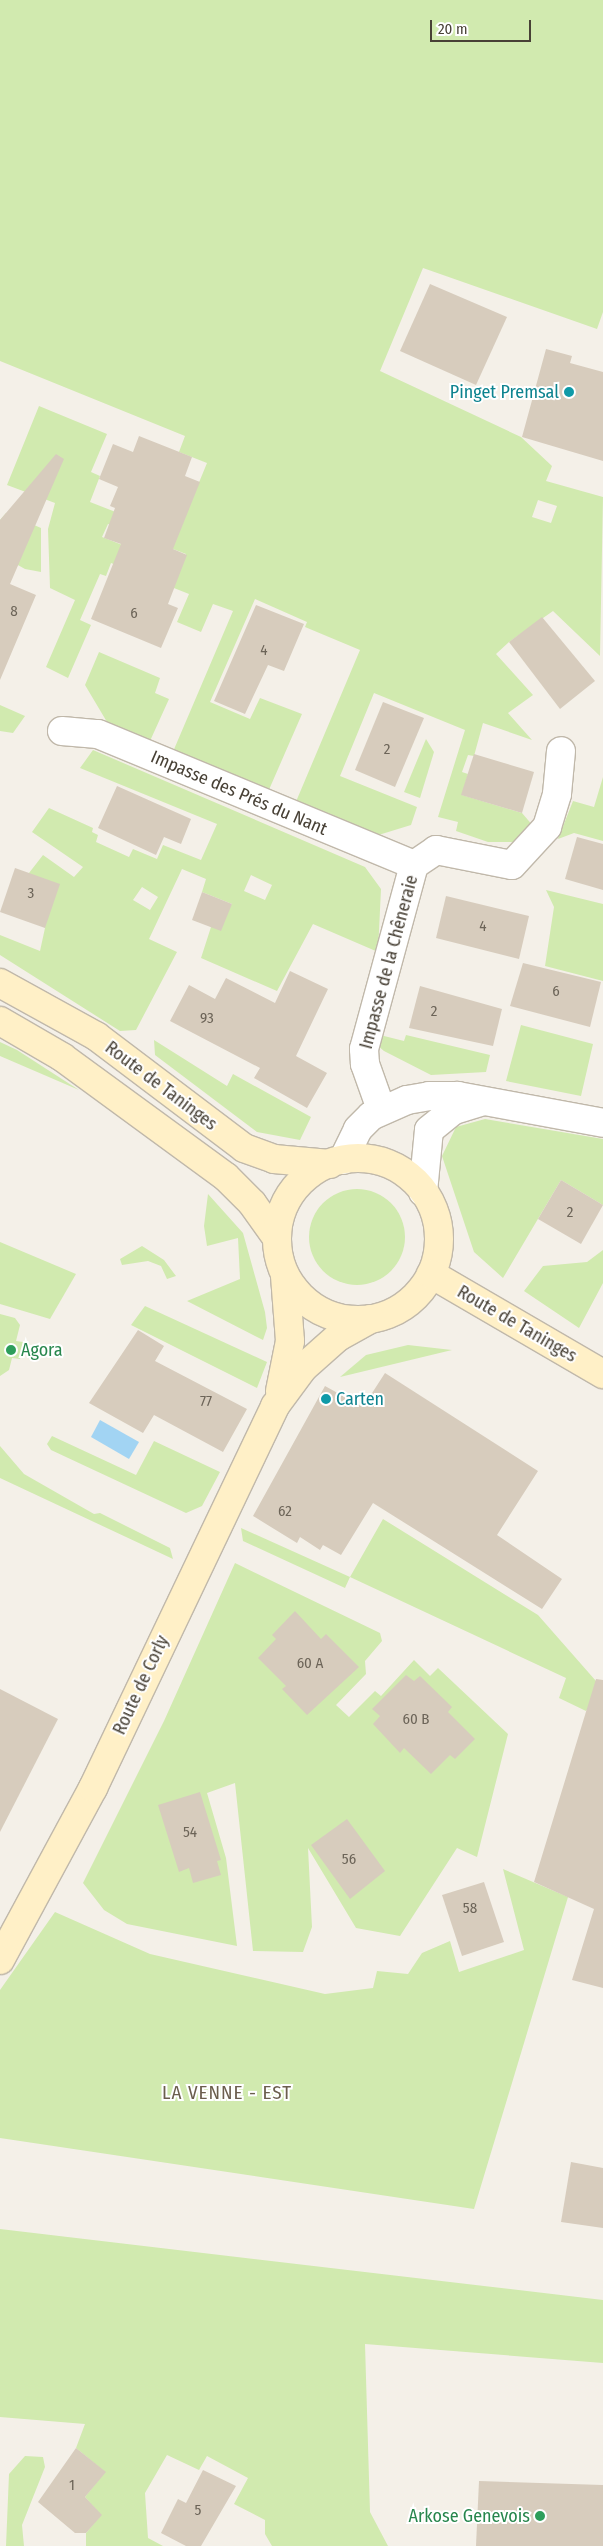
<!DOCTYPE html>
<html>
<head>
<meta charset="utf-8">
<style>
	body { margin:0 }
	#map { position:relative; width:603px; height:2546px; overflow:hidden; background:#f4f0e8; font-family:"Fira Sans Condensed",sans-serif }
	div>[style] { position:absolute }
	.green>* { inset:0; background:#d1eaaf }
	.round { border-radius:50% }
	.water>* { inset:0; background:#a2d4f3 }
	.building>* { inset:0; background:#d7ccbd }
	.roads { filter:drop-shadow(1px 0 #c0b8aa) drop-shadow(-1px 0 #c0b8aa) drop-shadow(0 1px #c0b8aa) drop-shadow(0 -1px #c0b8aa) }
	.street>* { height:28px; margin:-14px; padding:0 14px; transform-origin:14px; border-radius:14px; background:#fff }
	.secondary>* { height:28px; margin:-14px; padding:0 14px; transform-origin:14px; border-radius:14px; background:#fff0c7 }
	.secondary>.ring { margin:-14px; padding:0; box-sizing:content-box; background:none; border:28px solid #fff0c7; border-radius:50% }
	.dots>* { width:14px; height:14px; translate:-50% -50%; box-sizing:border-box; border:2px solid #fff; border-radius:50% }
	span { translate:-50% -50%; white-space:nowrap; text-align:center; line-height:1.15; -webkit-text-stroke:4px #fff; paint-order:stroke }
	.number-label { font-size:15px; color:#6c6458 }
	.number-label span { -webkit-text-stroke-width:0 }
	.culture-label { font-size:18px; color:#0d838f }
	.right { translate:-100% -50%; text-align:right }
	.left { translate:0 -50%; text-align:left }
	.street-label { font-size:18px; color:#484136 }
	.leisure-label { font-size:18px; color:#27864d }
	.neighbourhood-label { font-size:19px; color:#6b5e4d; letter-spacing:1px }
	.scale { position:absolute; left:430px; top:20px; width:101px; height:22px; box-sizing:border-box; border:2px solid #484136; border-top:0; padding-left:6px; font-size:15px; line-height:18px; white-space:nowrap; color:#484136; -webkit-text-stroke:4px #fff; paint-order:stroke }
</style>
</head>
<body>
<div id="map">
	<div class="green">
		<i style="clip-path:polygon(evenodd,0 0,603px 0,603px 312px,597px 329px,423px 268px,380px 371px,521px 437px,552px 466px,546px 481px,603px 497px,600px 656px,553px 611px,509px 642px,496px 654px,533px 695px,508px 713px,532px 740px,483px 723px,474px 756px,468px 755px,462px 772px,468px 774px,462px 795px,522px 813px,534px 827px,520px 842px,488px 842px,456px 831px,458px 822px,438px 817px,465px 730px,374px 693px,340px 776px,417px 807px,411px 825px,372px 837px,295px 804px,360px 650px,305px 627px,307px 622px,255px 599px,210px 702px,250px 719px,260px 698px,302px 714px,268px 792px,172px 754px,233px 611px,213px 604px,201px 632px,177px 622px,189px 594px,111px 563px,106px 576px,100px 574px,80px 620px,91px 625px,68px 678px,46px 667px,75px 600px,50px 588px,48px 529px,55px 503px,7px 485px,39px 406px,107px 434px,91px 472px,100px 476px,90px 502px,177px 536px,207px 463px,179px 452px,185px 436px,0 361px,0 0,538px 500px,557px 506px,551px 523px,532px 517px,538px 500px,0 0,108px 524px,186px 554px,181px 568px,102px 537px,108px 524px)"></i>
		<i style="clip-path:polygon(6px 513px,41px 528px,41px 572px,25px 569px,0 555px,0 520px)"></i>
		<i style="clip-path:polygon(99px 652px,160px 678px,155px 693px,169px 699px,150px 741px,107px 722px,85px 685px)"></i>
		<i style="clip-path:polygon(0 705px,25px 716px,13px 733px,0 731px)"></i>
		<i style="clip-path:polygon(426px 739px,434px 752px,420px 798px,404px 792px)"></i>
		<i style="clip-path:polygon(evenodd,93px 750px,365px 867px,381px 889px,378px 952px,313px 924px,277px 991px,201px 958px,211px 927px,232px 904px,202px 892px,206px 879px,182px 869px,149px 939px,177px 952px,136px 1030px,120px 1031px,0 955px,0 935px,40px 951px,45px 928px,29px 873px,43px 855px,74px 877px,83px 867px,32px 832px,49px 808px,93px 828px,92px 832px,98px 835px,96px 842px,129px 857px,133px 849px,157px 859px,163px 845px,201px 860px,217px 824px,80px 768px,93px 750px,251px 875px,272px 885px,265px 900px,244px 891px,251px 875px,93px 750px,142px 887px,158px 897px,150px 910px,133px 900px,142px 887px)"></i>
		<i style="clip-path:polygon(603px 777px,603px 841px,574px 833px,558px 839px,573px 801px,594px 807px)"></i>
		<i style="clip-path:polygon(546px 890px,603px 904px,603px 981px,545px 966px,554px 907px)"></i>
		<i style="clip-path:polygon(521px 1025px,593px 1044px,581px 1096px,506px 1081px)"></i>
		<i style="clip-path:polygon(380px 1035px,404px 1041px,406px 1035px,490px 1055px,486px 1072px,431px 1075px,384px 1051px,378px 1046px)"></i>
		<i style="clip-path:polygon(154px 1040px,227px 1086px,233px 1074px,311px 1117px,300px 1140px,257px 1132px,155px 1055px)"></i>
		<i style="clip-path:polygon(0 1042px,17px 1050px,79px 1090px,0 1056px)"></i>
		<i style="clip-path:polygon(485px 1119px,603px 1139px,603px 1205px,561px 1180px,503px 1278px,474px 1252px,442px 1156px,456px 1127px)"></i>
		<i class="round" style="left:309px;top:1189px;width:96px;height:96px"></i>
		<i style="clip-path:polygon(208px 1194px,243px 1233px,265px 1312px,267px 1328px,263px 1340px,187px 1301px,240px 1279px,238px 1238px,207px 1246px,204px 1226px)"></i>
		<i style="clip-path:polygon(0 1242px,76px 1274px,50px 1319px,0 1304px)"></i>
		<i style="clip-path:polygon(142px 1246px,164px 1260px,176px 1276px,167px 1279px,161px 1266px,148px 1261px,122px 1265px,120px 1259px)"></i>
		<i style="clip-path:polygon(603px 1250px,603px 1283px,579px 1328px,524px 1291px,543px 1266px,587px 1262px)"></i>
		<i style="clip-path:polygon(145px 1306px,267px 1362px,257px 1388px,131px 1325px)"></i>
		<i style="clip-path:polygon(0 1314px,15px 1318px,20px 1325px,16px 1341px,23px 1342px,20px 1359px,12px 1358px,9px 1370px,0 1376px)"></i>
		<i style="clip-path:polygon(408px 1345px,452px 1350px,340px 1377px,366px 1355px)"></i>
		<i style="clip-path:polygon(52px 1436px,136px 1475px,154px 1441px,220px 1472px,202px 1506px,186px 1513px,51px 1450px,47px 1444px)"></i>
		<i style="clip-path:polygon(0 1446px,24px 1474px,94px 1514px,100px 1513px,170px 1548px,173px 1559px,0 1478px)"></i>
		<i style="clip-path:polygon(383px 1519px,538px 1615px,603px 1689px,586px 1711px,559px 1698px,566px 1678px,350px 1577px,345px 1588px,243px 1541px,241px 1528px,350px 1577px)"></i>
		<i style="clip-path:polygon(235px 1563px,380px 1633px,382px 1641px,365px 1661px,366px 1674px,336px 1705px,349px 1717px,375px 1691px,381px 1696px,414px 1660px,430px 1676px,438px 1668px,508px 1734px,477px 1857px,457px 1848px,400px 1936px,356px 1928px,308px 1848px,312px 1927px,303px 1952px,253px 1951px,235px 1783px,207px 1793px,226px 1858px,237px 1946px,127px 1924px,104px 1910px,83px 1883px,164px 1721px)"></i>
		<i style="clip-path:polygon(503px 1869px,568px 1897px,474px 2209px,0 2138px,0 1990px,55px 1912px,150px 1954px,325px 1994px,373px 1988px,377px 1971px,408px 1974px,422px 1953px,450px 1941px,459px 1972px,524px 1950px)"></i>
		<i style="clip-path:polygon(0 2229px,603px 2300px,603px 2363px,365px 2344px,370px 2512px,388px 2546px,272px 2546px,265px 2534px,265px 2520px,234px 2504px,248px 2478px,207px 2456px,199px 2470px,167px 2455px,145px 2493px,148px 2538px,163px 2546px,86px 2546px,86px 2533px,101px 2515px,85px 2497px,105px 2472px,76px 2448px,85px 2424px,0 2417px)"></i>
		<i style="clip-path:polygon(25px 2456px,43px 2457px,45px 2467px,22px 2525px,24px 2546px,6px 2546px,9px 2474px)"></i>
	</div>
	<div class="water">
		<i style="clip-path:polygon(100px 1420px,139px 1442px,129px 1459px,91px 1437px)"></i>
	</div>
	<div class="building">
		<i style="clip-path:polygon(430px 284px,507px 317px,476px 385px,400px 351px)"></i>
		<i style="clip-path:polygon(546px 349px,572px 356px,570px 363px,603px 372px,603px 461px,522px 437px)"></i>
		<i style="clip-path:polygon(139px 436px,192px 457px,185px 476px,200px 482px,173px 549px,187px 555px,168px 604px,178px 608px,161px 648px,91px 619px,121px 544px,104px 538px,115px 508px,110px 506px,118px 487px,99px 479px,113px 444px,133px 452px)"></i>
		<i style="clip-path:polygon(56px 454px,64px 459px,10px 584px,36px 595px,0 680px,0 520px)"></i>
		<i style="clip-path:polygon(256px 605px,304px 624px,284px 671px,268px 665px,245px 714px,214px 701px)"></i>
		<i style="clip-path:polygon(542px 617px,595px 681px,560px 709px,509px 642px)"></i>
		<i style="clip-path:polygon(383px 702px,424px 718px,395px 787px,355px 770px)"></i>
		<i style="clip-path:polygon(474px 754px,534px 772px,522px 813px,461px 795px)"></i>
		<i style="clip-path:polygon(117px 786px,191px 819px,181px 844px,164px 837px,156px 855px,98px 828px)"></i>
		<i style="clip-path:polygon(577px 837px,603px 844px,603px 890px,565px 879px)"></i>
		<i style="clip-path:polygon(15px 868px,60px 884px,45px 928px,0 912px)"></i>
		<i style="clip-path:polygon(202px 892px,232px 904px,221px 931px,192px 920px)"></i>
		<i style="clip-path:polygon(446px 896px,529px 916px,519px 959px,436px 938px)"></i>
		<i style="clip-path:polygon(523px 963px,601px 982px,590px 1027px,510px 1006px)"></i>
		<i style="clip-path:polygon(290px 971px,328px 989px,296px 1056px,327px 1073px,307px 1108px,254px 1078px,260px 1068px,170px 1021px,189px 985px,215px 999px,226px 978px,275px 1003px)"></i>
		<i style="clip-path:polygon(420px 986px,502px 1009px,493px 1046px,409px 1028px)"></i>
		<i style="clip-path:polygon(561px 1180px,603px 1205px,581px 1244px,538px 1219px)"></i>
		<i style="clip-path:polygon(138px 1330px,164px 1346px,155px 1361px,247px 1409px,223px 1452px,154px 1415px,143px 1433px,89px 1403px)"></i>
		<i style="clip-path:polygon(385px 1373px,538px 1471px,497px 1535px,562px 1579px,542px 1609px,373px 1503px,341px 1555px,323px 1545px,320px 1550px,300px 1537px,297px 1543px,253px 1516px,325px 1386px,363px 1407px)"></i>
		<i style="clip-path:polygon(295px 1611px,321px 1639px,326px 1634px,359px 1667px,307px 1715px,282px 1689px,286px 1686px,258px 1658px,276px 1639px,272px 1635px)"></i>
		<i style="clip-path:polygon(406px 1675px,414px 1681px,420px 1676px,452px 1707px,448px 1712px,475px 1739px,455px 1759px,450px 1755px,431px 1774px,404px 1748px,400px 1753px,373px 1724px,380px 1716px,372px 1709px)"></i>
		<i style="clip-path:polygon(596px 1679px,603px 1680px,603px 1988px,572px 1980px,594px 1909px,534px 1882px)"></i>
		<i style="clip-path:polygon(0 1689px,58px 1719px,0 1832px)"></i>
		<i style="clip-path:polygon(200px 1792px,221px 1860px,217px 1861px,221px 1875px,193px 1883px,189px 1868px,179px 1872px,158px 1805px)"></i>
		<i style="clip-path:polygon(347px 1819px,385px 1871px,350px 1899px,311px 1845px)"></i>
		<i style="clip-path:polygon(484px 1882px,504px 1942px,462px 1956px,442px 1895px)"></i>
		<i style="clip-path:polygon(571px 2162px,603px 2168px,603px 2228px,561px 2222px)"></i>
		<i style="clip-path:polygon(76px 2448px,106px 2472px,85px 2497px,102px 2515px,86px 2533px,75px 2533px,38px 2502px)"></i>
		<i style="clip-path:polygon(203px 2470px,236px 2486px,201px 2546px,186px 2546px,161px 2533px,178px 2499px,186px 2503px)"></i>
		<i style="clip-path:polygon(479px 2481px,603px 2485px,603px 2546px,476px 2546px)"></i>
	</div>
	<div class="roads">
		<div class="street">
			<i style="left:62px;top:731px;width:36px;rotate:5deg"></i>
			<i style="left:98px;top:734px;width:342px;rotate:22.5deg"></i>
			<i style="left:381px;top:1109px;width:48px;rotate:-109.6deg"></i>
			<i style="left:365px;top:1064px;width:15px;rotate:-94deg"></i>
			<i style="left:364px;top:1049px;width:191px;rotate:-74.8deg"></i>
			<i style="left:414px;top:865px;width:27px;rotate:-34deg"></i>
			<i style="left:436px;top:850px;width:77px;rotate:11.2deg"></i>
			<i style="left:512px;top:865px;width:52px;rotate:-47.4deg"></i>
			<i style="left:547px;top:827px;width:34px;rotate:-73deg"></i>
			<i style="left:557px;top:794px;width:43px;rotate:-84.7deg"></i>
			<i style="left:343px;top:1160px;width:34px;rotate:-64deg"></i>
			<i style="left:358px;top:1129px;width:18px;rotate:-45deg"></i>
			<i style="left:371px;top:1116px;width:39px;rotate:-24deg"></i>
			<i style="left:407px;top:1100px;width:22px;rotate:-10deg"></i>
			<i style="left:429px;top:1096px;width:29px"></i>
			<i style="left:458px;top:1096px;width:147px;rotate:10.5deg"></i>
			<i style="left:423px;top:1192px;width:62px;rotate:-84.5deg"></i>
			<i style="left:429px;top:1130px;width:32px;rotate:-39deg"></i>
			<i style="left:454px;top:1110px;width:28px;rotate:-17deg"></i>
		</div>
		<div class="secondary">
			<i style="left:0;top:983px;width:110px;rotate:28.9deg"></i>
			<i style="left:96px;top:1036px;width:186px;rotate:37.1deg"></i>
			<i style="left:244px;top:1148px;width:32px;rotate:20deg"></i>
			<i style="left:274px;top:1159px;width:56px;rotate:5.1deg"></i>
			<i style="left:0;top:1021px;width:72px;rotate:30.1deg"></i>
			<i style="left:62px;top:1057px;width:203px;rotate:36.2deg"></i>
			<i style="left:226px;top:1177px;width:37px;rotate:45deg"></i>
			<i style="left:252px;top:1203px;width:43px;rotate:54.5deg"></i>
			<i class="ring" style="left:277px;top:1158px;width:134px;height:134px"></i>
			<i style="left:431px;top:1274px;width:199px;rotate:30.2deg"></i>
			<i style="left:280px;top:1391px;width:51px;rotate:-78.7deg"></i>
			<i style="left:290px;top:1341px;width:65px;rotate:-94.4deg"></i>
			<i style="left:0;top:1960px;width:196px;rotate:-61.6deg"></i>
			<i style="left:93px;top:1788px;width:423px;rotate:-64.5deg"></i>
			<i style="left:275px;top:1406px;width:47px;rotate:-53.6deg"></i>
			<i style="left:303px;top:1368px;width:47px;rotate:-41.5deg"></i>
			<i style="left:338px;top:1337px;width:37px;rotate:-29deg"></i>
		</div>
	</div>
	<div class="dots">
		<i style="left:569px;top:392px;background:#0f9aa8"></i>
		<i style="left:11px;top:1350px;background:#2e9e5b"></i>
		<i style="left:326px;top:1399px;background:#0f9aa8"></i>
		<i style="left:540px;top:2516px;background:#2e9e5b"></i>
	</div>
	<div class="number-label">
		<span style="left:14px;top:612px">8</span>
		<span style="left:134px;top:614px">6</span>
		<span style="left:264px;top:651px">4</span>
		<span style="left:387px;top:750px">2</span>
		<span style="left:31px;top:894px">3</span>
		<span style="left:483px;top:927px">4</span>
		<span style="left:556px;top:992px">6</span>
		<span style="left:434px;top:1012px">2</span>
		<span style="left:207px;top:1019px">93</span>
		<span style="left:570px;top:1213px">2</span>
		<span style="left:206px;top:1402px">77</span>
		<span style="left:285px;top:1512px">62</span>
		<span style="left:310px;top:1664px">60 A</span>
		<span style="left:416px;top:1720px">60 B</span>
		<span style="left:190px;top:1833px">54</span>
		<span style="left:349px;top:1860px">56</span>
		<span style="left:470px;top:1909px">58</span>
		<span style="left:72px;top:2486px">1</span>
		<span style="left:198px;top:2511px">5</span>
	</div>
	<div class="culture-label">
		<span class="right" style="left:559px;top:392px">Pinget Premsal</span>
		<span class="left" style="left:336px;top:1399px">Carten</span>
	</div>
	<div class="street-label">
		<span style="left:239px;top:793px;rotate:23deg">Impasse des Prés du Nant</span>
		<span style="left:389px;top:962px;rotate:-75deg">Impasse de la Chêneraie</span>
		<span style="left:161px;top:1086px;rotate:37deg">Route de Taninges</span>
		<span style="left:517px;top:1324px;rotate:30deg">Route de Taninges</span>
		<span style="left:141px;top:1685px;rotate:-65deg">Route de Corly</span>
	</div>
	<div class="leisure-label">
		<span class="left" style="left:21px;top:1350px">Agora</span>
		<span class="right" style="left:530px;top:2516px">Arkose Genevois</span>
	</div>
	<div class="neighbourhood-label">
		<span style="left:227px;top:2093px">LA VENNE - EST</span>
	</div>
	<div class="scale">20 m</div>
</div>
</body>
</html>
